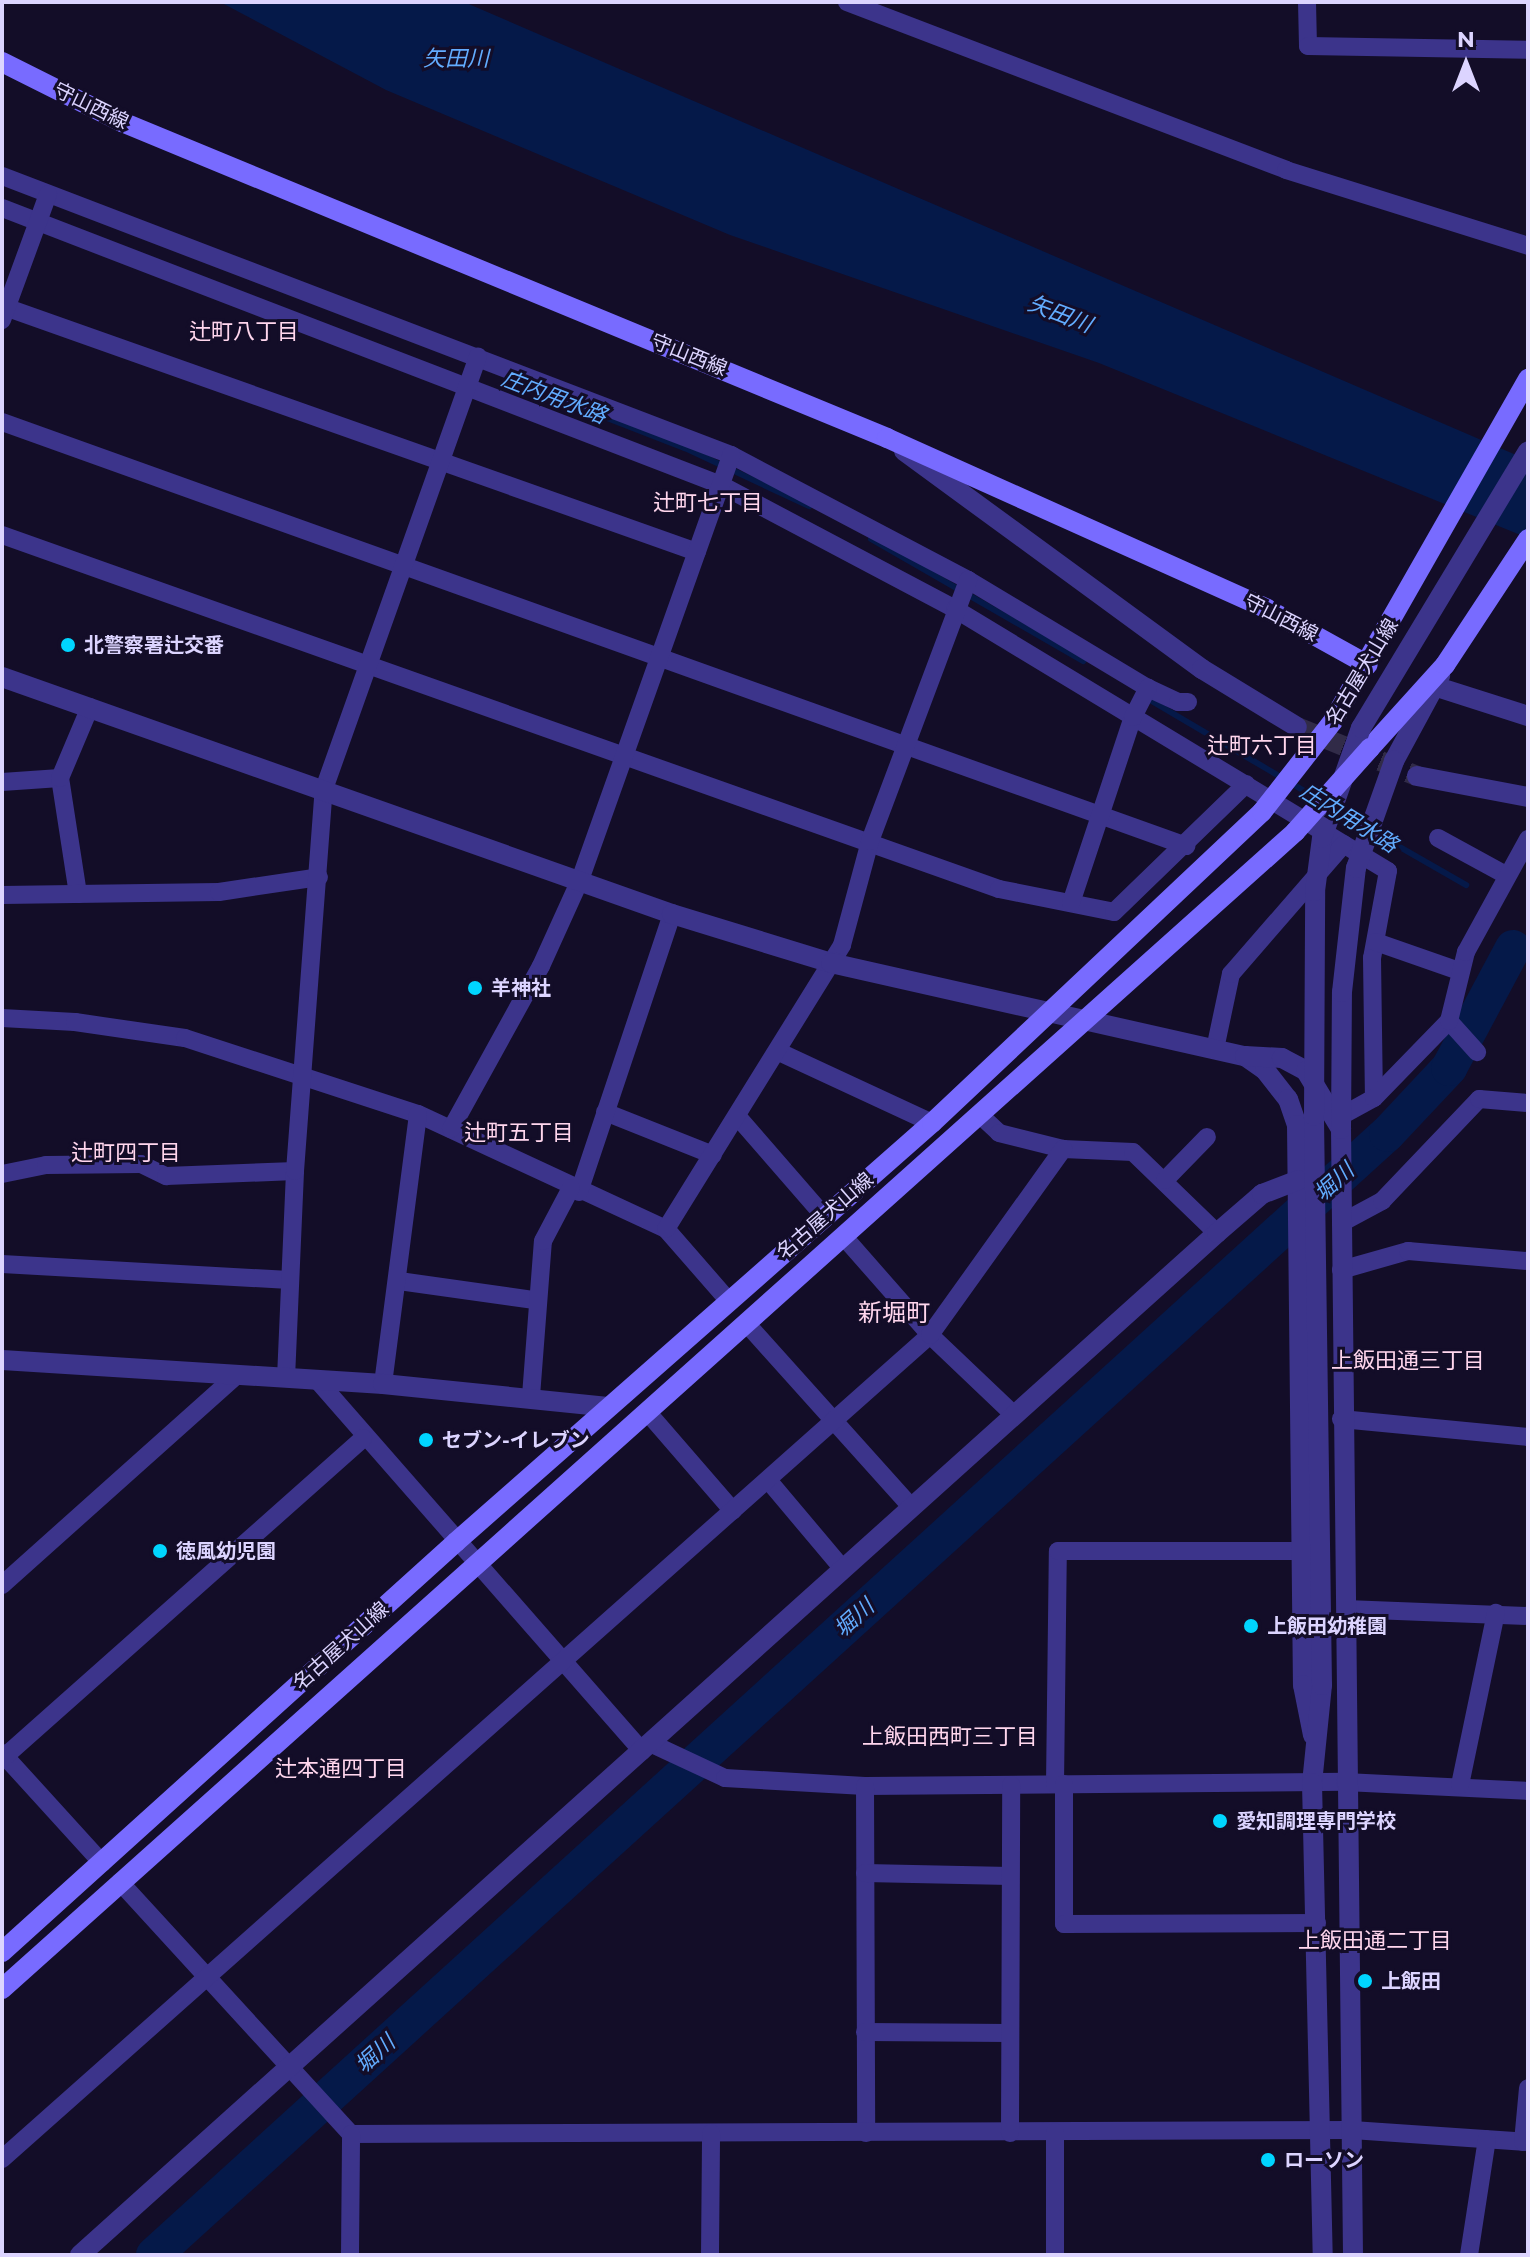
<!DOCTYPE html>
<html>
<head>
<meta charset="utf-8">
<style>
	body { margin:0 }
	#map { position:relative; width:1530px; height:2257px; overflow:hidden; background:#130d28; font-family:Montserrat,"Noto Sans JP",sans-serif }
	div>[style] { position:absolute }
	.water>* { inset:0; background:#051949 }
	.stream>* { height:6px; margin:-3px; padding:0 3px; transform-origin:3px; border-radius:3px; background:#051949 }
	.river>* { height:36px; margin:-18px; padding:0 18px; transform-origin:18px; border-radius:18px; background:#051949 }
	.tertiary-tunnel>* { height:20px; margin-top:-10px; transform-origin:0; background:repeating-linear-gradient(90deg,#312b48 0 20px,transparent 0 30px) }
	.minor>* { height:18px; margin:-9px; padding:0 9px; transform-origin:9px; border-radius:9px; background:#3c348b }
	.tertiary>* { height:20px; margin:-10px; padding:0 10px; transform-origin:10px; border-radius:10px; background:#3c348b }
	.secondary>* { height:20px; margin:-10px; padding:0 10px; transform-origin:10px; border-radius:10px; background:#786bff }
	.tertiary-bridge>* { height:20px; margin:-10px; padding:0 10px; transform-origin:10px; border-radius:10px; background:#3c348b }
	.secondary-bridge>* { height:20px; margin:-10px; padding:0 10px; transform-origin:10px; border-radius:10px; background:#786bff }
	.dots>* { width:22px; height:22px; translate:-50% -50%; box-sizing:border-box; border:4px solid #130d28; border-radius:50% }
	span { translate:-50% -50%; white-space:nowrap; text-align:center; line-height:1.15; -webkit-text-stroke:6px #130d28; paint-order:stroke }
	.street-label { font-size:20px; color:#dcd4ff }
	.poi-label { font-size:20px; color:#dcd4ff; font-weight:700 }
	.left { translate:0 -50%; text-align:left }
	.water-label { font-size:22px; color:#62acff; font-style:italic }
	.neighbourhood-label { font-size:22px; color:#ffd6ed }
	.quarter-label { font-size:24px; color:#ffd6ed }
	.frame { position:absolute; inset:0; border:4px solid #dcd4ff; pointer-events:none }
	.north { position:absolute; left:1426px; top:24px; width:80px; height:80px; -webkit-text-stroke:6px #130d28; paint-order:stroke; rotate:0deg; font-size:22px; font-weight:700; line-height:32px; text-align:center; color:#dcd4ff }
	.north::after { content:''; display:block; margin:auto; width:28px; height:36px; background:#dcd4ff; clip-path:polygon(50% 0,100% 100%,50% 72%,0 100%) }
</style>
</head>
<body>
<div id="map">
	<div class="water">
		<i style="clip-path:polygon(220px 2px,464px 2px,1528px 460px,1528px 538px,1099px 363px,730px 235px,386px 90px)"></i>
	</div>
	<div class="stream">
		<i style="left:517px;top:383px;width:180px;rotate:21.2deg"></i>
		<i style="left:685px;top:448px;width:137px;rotate:25.1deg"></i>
		<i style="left:871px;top:539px;width:245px;rotate:29.9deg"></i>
		<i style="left:1150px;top:700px;width:195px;rotate:30.5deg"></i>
		<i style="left:1337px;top:811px;width:149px;rotate:29.8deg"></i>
	</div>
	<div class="river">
		<i style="left:154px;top:2255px;width:1666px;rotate:-42.28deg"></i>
		<i style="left:1387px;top:1134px;width:91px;rotate:-46.8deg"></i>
		<i style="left:1449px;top:1068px;width:136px;rotate:-61.9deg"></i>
	</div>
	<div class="tertiary-tunnel">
		<i style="left:1297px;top:727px;width:130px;rotate:22.2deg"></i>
	</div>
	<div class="minor">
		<i style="left:847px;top:2px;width:470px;rotate:20.9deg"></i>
		<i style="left:1286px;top:170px;width:254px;rotate:17.4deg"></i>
		<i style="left:1307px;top:2px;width:44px;rotate:88.7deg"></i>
		<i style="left:1308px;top:46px;width:220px;rotate:1deg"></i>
		<i style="left:2px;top:176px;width:781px;rotate:20.94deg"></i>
		<i style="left:731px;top:455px;width:268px;rotate:27.8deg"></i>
		<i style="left:968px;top:580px;width:210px;rotate:31deg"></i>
		<i style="left:1148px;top:688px;width:33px;rotate:25deg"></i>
		<i style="left:1178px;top:702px;width:10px"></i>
		<i style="left:2px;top:208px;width:771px;rotate:21.07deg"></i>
		<i style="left:721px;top:485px;width:265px;rotate:27.9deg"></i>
		<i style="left:955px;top:609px;width:506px;rotate:31.18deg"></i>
		<i style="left:1388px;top:871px;width:88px;rotate:100.4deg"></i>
		<i style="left:1372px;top:958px;width:140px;rotate:89.2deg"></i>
		<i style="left:2px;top:306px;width:737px;rotate:19.49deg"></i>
		<i style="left:2px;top:320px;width:134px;rotate:-69.9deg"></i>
		<i style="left:2px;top:422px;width:1258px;rotate:19.7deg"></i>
		<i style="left:2px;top:535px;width:1058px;rotate:19.55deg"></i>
		<i style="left:999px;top:889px;width:117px;rotate:11.3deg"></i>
		<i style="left:1114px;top:912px;width:184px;rotate:-44.1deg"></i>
		<i style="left:2px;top:782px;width:58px;rotate:-3.9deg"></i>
		<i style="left:1438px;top:838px;width:77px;rotate:28.6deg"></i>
		<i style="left:78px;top:894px;width:117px;rotate:-98.8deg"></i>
		<i style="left:60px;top:778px;width:77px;rotate:-67.1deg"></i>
		<i style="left:2px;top:895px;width:217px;rotate:-0.8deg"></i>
		<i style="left:219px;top:892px;width:101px;rotate:-8.5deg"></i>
		<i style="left:1071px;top:903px;width:196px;rotate:-71.6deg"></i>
		<i style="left:1133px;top:717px;width:33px;rotate:-63deg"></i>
		<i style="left:1376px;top:942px;width:88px;rotate:19.3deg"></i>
		<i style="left:2px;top:1018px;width:73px;rotate:3.1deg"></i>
		<i style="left:75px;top:1022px;width:111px;rotate:8.3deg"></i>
		<i style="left:185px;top:1038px;width:245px;rotate:18.1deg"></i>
		<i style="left:418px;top:1114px;width:273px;rotate:24.9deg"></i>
		<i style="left:666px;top:1229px;width:94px;rotate:48.9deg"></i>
		<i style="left:1449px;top:1021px;width:42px;rotate:47.9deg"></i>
		<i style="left:1215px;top:1049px;width:77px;rotate:-78deg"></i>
		<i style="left:1231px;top:974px;width:172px;rotate:-49deg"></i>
		<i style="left:777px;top:1051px;width:171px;rotate:24.9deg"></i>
		<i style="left:605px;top:1112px;width:116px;rotate:21.7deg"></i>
		<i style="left:980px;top:1115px;width:26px;rotate:43deg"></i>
		<i style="left:999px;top:1133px;width:66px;rotate:14deg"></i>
		<i style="left:1063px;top:1149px;width:70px;rotate:2.5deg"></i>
		<i style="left:1133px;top:1152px;width:117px;rotate:44deg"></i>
		<i style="left:1343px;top:1115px;width:35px;rotate:-29deg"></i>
		<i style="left:1374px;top:1098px;width:107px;rotate:-45.8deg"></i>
		<i style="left:1449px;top:1021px;width:71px;rotate:-76.2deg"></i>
		<i style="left:1466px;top:952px;width:129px;rotate:-61.2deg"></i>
		<i style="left:737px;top:1116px;width:133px;rotate:49deg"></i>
		<i style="left:451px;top:1129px;width:186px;rotate:-61.1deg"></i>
		<i style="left:541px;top:966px;width:94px;rotate:-65.6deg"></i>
		<i style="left:580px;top:880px;width:451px;rotate:-70.4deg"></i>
		<i style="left:2px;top:1174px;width:45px;rotate:-11.6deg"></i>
		<i style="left:46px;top:1165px;width:95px;rotate:-0.6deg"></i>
		<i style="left:141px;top:1164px;width:28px;rotate:26deg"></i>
		<i style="left:166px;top:1176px;width:129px;rotate:-2.2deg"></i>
		<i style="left:1165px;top:1180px;width:60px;rotate:-45.7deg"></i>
		<i style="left:579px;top:1192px;width:293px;rotate:-71.5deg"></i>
		<i style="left:1341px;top:1223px;width:47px;rotate:-28.2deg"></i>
		<i style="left:1382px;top:1201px;width:141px;rotate:-46.4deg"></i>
		<i style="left:1479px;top:1099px;width:49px;rotate:4.7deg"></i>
		<i style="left:666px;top:1229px;width:334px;rotate:-58.2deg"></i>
		<i style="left:842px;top:945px;width:108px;rotate:-74.9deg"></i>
		<i style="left:870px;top:841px;width:279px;rotate:-69.4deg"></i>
		<i style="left:844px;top:1237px;width:130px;rotate:48.7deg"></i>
		<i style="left:930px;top:1335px;width:116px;rotate:43.6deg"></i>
		<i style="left:2px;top:1264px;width:288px;rotate:3.2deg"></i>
		<i style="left:1341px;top:1270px;width:70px;rotate:-15.8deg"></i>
		<i style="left:1408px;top:1251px;width:120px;rotate:4.8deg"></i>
		<i style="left:399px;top:1281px;width:137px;rotate:8deg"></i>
		<i style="left:747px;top:1324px;width:247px;rotate:48.1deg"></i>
		<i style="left:286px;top:1378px;width:207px;rotate:-87.5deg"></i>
		<i style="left:295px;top:1171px;width:383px;rotate:-85.7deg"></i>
		<i style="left:324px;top:789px;width:459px;rotate:-70.4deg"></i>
		<i style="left:318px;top:1381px;width:492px;rotate:48.8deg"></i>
		<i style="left:383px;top:1384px;width:272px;rotate:-82.6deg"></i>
		<i style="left:531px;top:1396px;width:155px;rotate:-85.6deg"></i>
		<i style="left:543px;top:1241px;width:60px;rotate:-62.2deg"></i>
		<i style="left:649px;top:1414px;width:128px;rotate:49.1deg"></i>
		<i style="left:1341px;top:1419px;width:188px;rotate:5.5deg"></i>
		<i style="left:768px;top:1480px;width:116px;rotate:49.9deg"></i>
		<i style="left:2px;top:1585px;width:314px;rotate:-41.8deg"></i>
		<i style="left:1346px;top:1609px;width:182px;rotate:2.2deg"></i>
		<i style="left:650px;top:1743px;width:83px;rotate:25deg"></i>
		<i style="left:725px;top:1778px;width:140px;rotate:3.3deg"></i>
		<i style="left:865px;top:1786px;width:480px;rotate:-0.5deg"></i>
		<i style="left:1345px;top:1782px;width:183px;rotate:2.8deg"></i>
		<i style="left:2px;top:1753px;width:149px;rotate:47.7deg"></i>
		<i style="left:2px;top:1759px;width:483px;rotate:-41.6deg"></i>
		<i style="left:1055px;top:1784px;width:233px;rotate:-89.3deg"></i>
		<i style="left:1058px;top:1551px;width:243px"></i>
		<i style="left:1064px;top:1784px;width:140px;rotate:90deg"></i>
		<i style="left:1064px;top:1924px;width:253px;rotate:-0.2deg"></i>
		<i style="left:1460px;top:1785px;width:176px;rotate:-78.2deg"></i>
		<i style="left:865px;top:1786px;width:347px;rotate:89.8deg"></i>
		<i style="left:865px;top:1873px;width:145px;rotate:1.2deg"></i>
		<i style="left:120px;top:1882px;width:342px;rotate:47.5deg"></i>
		<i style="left:351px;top:2134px;width:1001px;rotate:-0.23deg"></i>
		<i style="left:1352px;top:2130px;width:176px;rotate:3.9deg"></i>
		<i style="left:865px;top:2032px;width:144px;rotate:0.4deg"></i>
		<i style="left:1055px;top:2132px;width:123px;rotate:90deg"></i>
		<i style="left:1010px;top:2133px;width:348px;rotate:-89.8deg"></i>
		<i style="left:1523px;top:2142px;width:54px;rotate:-84.7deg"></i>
		<i style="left:2px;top:2159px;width:1241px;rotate:-41.6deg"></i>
		<i style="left:930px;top:1335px;width:229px;rotate:-54.4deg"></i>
		<i style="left:350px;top:2255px;width:121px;rotate:-89.5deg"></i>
		<i style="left:710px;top:2255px;width:122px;rotate:-89.5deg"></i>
		<i style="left:1469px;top:2255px;width:117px;rotate:-81.2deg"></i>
	</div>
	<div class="tertiary">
		<i style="left:904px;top:451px;width:369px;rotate:36.2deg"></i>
		<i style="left:1202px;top:669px;width:111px;rotate:31.4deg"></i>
		<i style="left:2px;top:677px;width:711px;rotate:19.48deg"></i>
		<i style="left:672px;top:914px;width:166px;rotate:17.1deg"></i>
		<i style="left:831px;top:963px;width:424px;rotate:12.7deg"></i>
		<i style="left:1245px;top:1056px;width:24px;rotate:35deg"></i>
		<i style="left:1265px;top:1070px;width:37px;rotate:52deg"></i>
		<i style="left:1288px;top:1099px;width:28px;rotate:71deg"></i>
		<i style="left:1297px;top:1125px;width:560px;rotate:89.39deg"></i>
		<i style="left:1303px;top:1685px;width:51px;rotate:78.7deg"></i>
		<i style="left:1434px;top:686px;width:99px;rotate:17.7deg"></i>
		<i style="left:1394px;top:761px;width:97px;rotate:-61.6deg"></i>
		<i style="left:1417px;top:776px;width:113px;rotate:10.7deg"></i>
		<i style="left:1245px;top:1056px;width:37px;rotate:3deg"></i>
		<i style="left:1282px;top:1058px;width:27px;rotate:28deg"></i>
		<i style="left:1306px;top:1071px;width:68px;rotate:58.9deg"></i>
		<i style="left:2px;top:1360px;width:382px;rotate:3.6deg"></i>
		<i style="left:383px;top:1384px;width:226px;rotate:5.8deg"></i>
		<i style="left:1322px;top:1685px;width:99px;rotate:95.8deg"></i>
		<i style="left:1312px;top:1783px;width:472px;rotate:88.7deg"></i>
		<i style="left:80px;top:2255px;width:1529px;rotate:-41.95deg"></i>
		<i style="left:1217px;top:1233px;width:60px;rotate:-40.9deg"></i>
		<i style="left:1262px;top:1194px;width:39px;rotate:-21deg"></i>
		<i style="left:1353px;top:2255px;width:1126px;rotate:-90.61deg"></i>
		<i style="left:1341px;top:1129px;width:137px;rotate:-89.6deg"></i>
		<i style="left:1342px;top:992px;width:125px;rotate:-83.6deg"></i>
	</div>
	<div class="secondary">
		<i style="left:2px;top:62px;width:134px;rotate:26.6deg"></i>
		<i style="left:122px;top:122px;width:828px;rotate:22.44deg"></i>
		<i style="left:887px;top:438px;width:417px;rotate:24.2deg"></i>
		<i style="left:1267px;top:609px;width:115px;rotate:29deg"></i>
		<i style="left:1333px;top:721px;width:394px;rotate:-60.3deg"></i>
		<i style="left:1370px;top:748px;width:112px;rotate:-47.9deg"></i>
		<i style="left:1445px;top:665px;width:151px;rotate:-56.6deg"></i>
		<i style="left:2px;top:1952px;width:612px;rotate:-42.08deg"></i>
		<i style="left:456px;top:1542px;width:634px;rotate:-41.36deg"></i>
		<i style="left:932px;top:1123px;width:453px;rotate:-43.3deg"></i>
		<i style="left:2px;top:1989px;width:1735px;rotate:-41.82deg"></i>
	</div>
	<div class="tertiary-bridge">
		<i style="left:1356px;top:868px;width:114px;rotate:-70.4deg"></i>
		<i style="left:1322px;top:1685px;width:569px;rotate:-90.81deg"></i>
		<i style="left:1314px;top:1116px;width:225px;rotate:-89.7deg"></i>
		<i style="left:1315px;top:891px;width:53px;rotate:-82.5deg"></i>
		<i style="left:1322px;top:838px;width:117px;rotate:-70.5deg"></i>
		<i style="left:1361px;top:728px;width:323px;rotate:-58.9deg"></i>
	</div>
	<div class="secondary-bridge">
		<i style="left:1262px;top:812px;width:115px;rotate:-52deg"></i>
		<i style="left:1295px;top:832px;width:113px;rotate:-48.2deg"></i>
	</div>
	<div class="dots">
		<i style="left:68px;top:645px;background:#00d5ff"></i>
		<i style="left:475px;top:988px;background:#00d5ff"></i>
		<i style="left:426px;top:1440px;background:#00d5ff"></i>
		<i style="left:160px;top:1551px;background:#00d5ff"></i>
		<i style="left:1251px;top:1626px;background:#00d5ff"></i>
		<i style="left:1220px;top:1821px;background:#00d5ff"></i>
		<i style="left:1365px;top:1981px;background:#00d5ff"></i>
		<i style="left:1268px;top:2160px;background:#00d5ff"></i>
	</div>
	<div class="street-label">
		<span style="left:91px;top:106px;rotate:26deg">守山西線</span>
		<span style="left:689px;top:355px;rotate:22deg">守山西線</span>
		<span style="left:1281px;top:618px;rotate:27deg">守山西線</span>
		<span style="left:1362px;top:672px;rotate:-59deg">名古屋犬山線</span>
		<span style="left:825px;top:1216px;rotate:-41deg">名古屋犬山線</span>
		<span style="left:341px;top:1646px;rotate:-42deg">名古屋犬山線</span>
	</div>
	<div class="poi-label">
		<span class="left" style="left:84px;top:645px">北警察署辻交番</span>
		<span class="left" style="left:491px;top:988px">羊神社</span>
		<span class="left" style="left:442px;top:1440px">セブン-イレブン</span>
		<span class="left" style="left:176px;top:1551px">徳風幼児園</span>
		<span class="left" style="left:1267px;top:1626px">上飯田幼稚園</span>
		<span class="left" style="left:1236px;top:1821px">愛知調理専門学校</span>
		<span class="left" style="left:1381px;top:1981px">上飯田</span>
		<span class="left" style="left:1284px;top:2160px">ローソン</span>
	</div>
	<div class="water-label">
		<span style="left:456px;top:59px">矢田川</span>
		<span style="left:1060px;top:314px;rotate:21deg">矢田川</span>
		<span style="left:554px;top:397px;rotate:21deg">庄内用水路</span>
		<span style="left:1349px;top:818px;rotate:32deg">庄内用水路</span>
		<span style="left:1334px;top:1182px;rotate:-42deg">堀川</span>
		<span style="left:854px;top:1618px;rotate:-42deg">堀川</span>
		<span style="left:375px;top:2054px;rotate:-42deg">堀川</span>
	</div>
	<div class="neighbourhood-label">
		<span style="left:244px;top:332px">辻町八丁目</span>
		<span style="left:708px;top:503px">辻町七丁目</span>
		<span style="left:1262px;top:746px">辻町六丁目</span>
		<span style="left:519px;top:1133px">辻町五丁目</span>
		<span style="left:126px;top:1153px">辻町四丁目</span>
		<span style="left:1408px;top:1361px">上飯田通三丁目</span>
		<span style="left:950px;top:1737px">上飯田西町三丁目</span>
		<span style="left:341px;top:1769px">辻本通四丁目</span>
		<span style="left:1375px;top:1941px">上飯田通二丁目</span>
	</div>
	<div class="quarter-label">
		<span style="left:894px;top:1313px">新堀町</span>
	</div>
	<div class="frame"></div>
	<div class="north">N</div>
</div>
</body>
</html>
